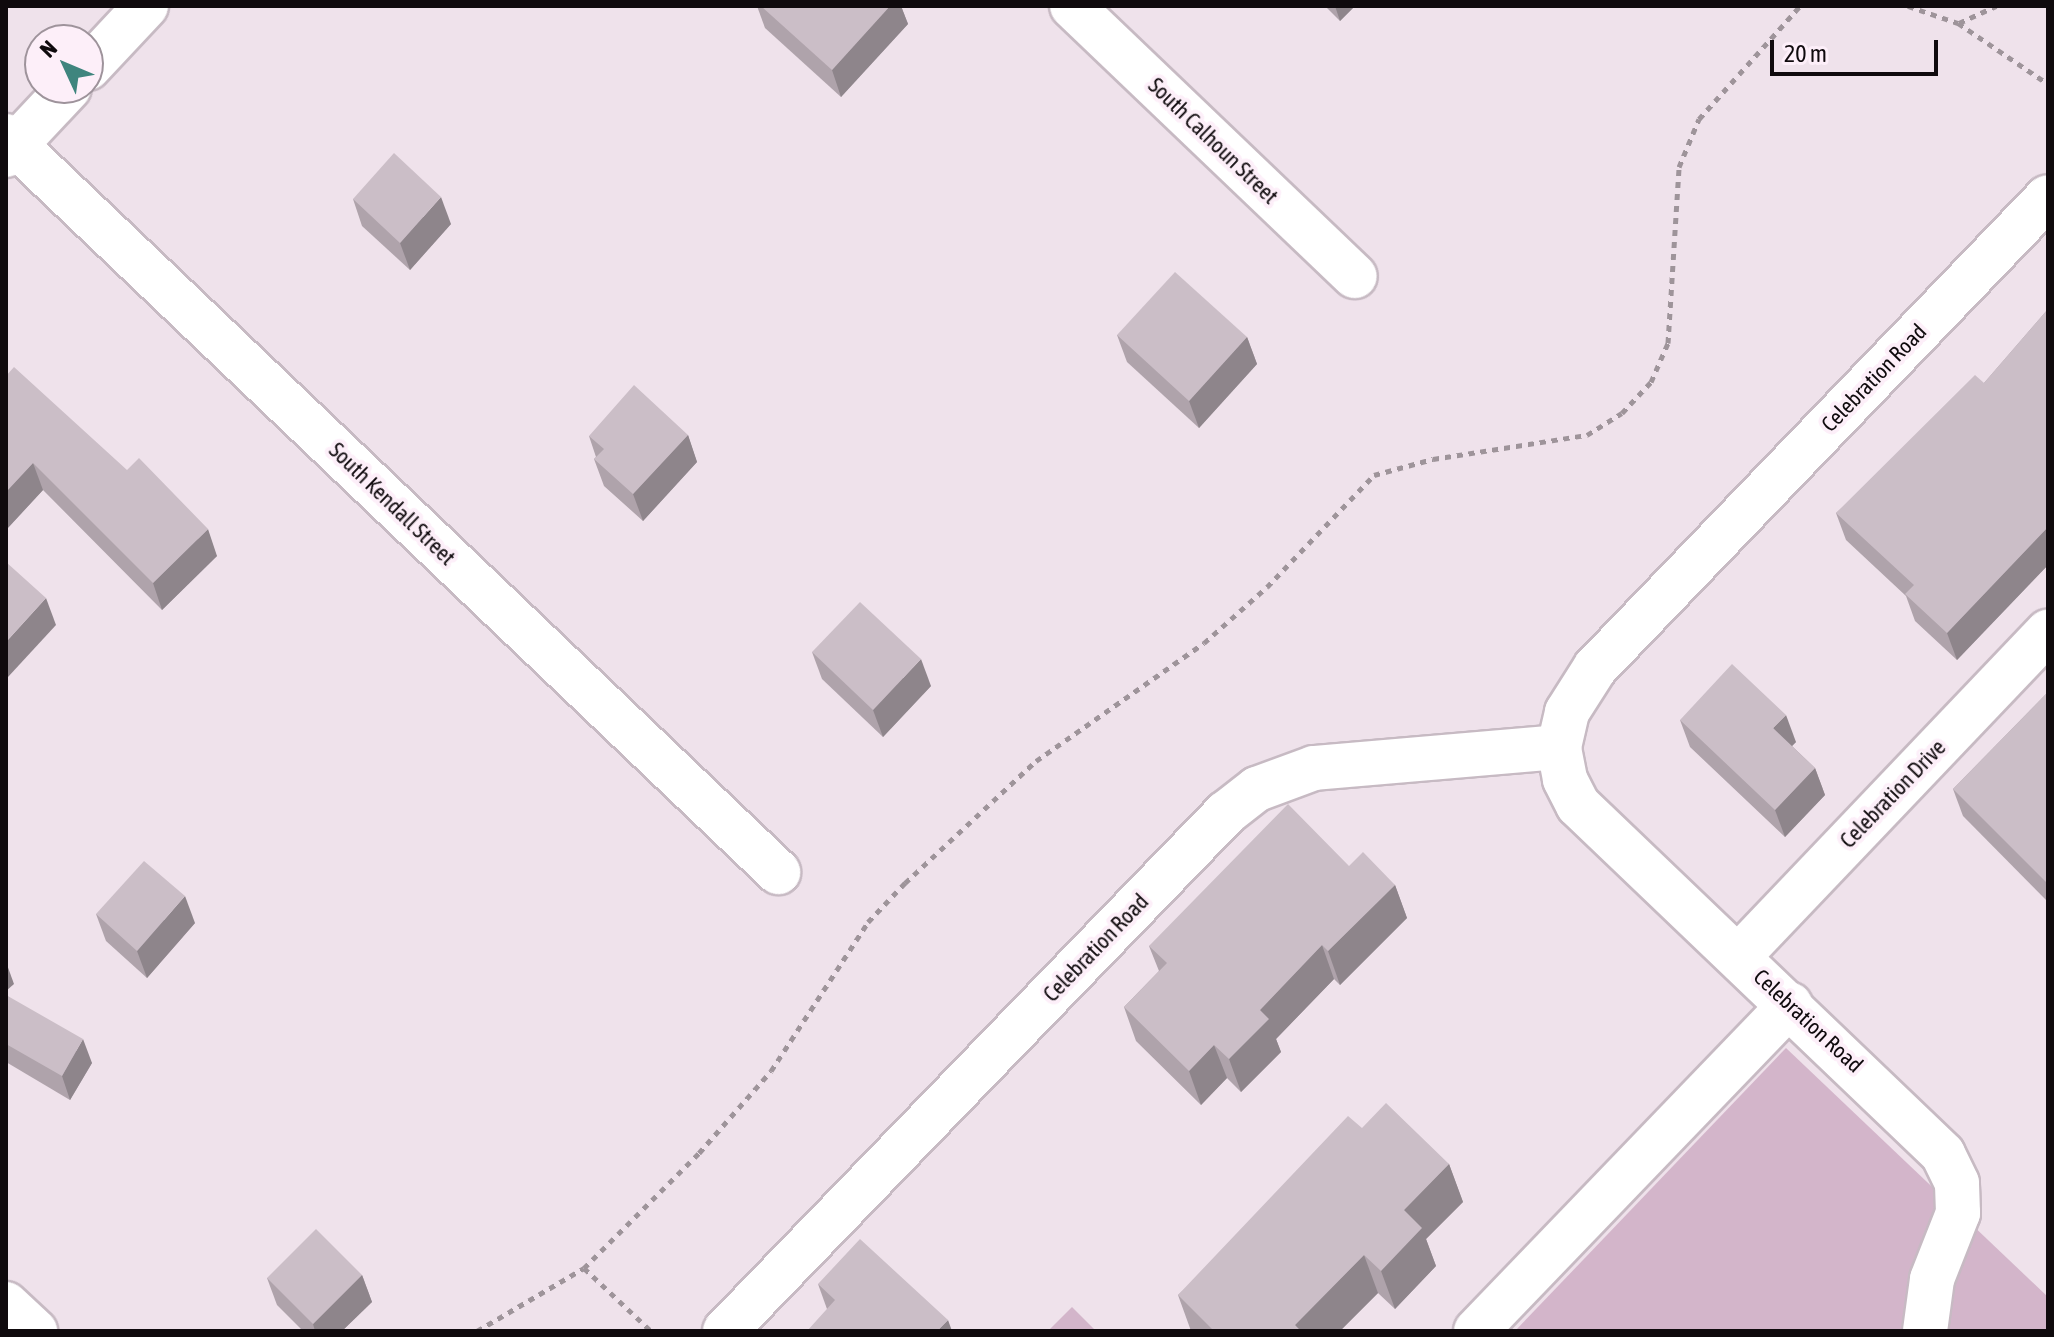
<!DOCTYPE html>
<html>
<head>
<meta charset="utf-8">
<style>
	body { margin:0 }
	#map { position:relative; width:2054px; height:1337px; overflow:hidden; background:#efe2eb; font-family:"Asap Condensed",sans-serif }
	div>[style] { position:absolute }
	.green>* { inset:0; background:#d3b5ca }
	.path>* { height:5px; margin-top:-2.5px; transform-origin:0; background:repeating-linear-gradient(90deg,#9e949a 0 6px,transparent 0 12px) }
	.roads { filter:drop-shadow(2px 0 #c7bac3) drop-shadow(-2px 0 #c7bac3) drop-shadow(0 2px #c7bac3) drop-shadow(0 -2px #c7bac3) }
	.street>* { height:44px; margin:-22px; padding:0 22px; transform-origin:22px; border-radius:22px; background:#fff }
	.wall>* { inset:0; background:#afa3ab }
	.shaded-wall>* { inset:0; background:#8e858b }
	.building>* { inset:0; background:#cbbec7 }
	span { translate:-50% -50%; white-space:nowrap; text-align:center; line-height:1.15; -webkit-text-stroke:8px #fdeff9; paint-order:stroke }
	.street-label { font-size:22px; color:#0f0a0d }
	.frame { position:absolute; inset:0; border:8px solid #0f0a0d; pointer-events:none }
	.north { position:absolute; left:24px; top:24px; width:80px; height:80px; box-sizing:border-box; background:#fdeff9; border:2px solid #9e939b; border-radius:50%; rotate:314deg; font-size:22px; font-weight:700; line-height:32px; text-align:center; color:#0f0a0d }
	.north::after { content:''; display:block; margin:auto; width:28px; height:36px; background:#3f857e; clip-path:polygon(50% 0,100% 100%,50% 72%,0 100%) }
	.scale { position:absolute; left:1770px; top:40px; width:168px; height:36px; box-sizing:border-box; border:4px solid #0f0a0d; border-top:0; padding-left:10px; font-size:24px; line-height:28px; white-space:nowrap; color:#0f0a0d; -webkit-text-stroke:6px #fdeff9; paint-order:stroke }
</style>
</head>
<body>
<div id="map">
	<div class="green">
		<i style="clip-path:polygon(1786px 1048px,2048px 1297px,2048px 1331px,1515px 1331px)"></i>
		<i style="clip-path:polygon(1072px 1307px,1096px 1331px,1048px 1331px)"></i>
	</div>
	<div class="path">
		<i style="left:1908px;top:6px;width:53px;rotate:18.8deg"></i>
		<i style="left:1958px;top:23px;width:109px;rotate:34.1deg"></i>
		<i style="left:1959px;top:23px;width:41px;rotate:-24.7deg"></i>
		<i style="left:584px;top:1268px;width:92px;rotate:43.2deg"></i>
		<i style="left:477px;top:1331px;width:124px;rotate:-30.5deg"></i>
		<i style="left:584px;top:1268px;width:163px;rotate:-45deg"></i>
		<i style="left:699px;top:1153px;width:109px;rotate:-48.7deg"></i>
		<i style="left:771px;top:1071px;width:178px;rotate:-56.9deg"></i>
		<i style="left:868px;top:922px;width:54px;rotate:-46.5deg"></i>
		<i style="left:905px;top:883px;width:179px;rotate:-43deg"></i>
		<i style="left:1036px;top:761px;width:205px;rotate:-35.1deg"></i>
		<i style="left:1204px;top:643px;width:84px;rotate:-41.6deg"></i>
		<i style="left:1267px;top:587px;width:155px;rotate:-46.3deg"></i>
		<i style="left:1374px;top:475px;width:61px;rotate:-15.2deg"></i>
		<i style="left:1433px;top:459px;width:156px;rotate:-8.9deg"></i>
		<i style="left:1587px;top:435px;width:41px;rotate:-32.2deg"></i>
		<i style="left:1622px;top:413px;width:42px;rotate:-46.9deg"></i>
		<i style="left:1651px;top:382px;width:43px;rotate:-66.4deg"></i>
		<i style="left:1668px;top:343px;width:176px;rotate:-86.4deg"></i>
		<i style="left:1679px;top:167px;width:52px;rotate:-67.4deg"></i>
		<i style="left:1699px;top:119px;width:152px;rotate:-48.2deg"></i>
	</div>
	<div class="roads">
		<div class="street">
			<i style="left:1072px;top:6px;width:391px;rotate:43.7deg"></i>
			<i style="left:88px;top:68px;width:85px;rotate:-46.9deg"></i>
			<i style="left:6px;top:136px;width:1067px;rotate:43.63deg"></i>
			<i style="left:6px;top:155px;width:92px;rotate:-46.8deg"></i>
			<i style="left:1739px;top:956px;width:448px;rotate:-46.4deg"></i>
			<i style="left:6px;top:1304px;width:40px;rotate:43deg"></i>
			<i style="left:725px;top:1331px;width:721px;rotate:-45.96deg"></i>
			<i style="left:1226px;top:813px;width:39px;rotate:-38deg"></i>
			<i style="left:1257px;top:789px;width:61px;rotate:-20.2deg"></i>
			<i style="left:1314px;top:768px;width:246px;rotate:-4.9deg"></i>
			<i style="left:1476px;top:1331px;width:453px;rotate:-46.1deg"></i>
			<i style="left:1925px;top:1331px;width:52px;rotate:-82.3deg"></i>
			<i style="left:1932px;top:1279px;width:71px;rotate:-68.5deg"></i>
			<i style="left:1958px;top:1213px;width:30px;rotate:-92deg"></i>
			<i style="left:1957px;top:1183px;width:32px;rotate:-116deg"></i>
			<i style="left:1943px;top:1154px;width:505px;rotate:-136.28deg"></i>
			<i style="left:1578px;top:805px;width:29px;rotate:-117deg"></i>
			<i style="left:1565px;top:779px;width:33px;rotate:-101deg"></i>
			<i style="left:1559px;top:747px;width:36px;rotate:-77deg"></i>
			<i style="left:1567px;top:712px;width:52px;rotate:-57.5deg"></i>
			<i style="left:1595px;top:668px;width:653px;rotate:-46.12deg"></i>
		</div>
	</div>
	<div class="wall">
		<i style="clip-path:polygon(757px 6px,901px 6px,908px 24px,841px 97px,765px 28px)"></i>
		<i style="clip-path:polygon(1325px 6px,1355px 6px,1340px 21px)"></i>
		<i style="clip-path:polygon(353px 199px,451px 224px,410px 270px,362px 226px)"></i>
		<i style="clip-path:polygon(2048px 309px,2048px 565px,1957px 660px,1915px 621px,1906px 596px,1846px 540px,1836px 513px,1984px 383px)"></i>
		<i style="clip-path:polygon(1117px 335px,1247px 337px,1257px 364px,1199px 428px,1127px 362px)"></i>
		<i style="clip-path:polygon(6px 376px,217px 556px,162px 610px,43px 490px,6px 530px)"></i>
		<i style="clip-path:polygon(688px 435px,697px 462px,643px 521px,604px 486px,594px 459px,596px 457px,589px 436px)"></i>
		<i style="clip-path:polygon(812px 652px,931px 686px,883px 737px,822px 679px)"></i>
		<i style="clip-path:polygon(2048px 692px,2048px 902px,1963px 816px,1953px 789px)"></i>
		<i style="clip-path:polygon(1680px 720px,1796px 742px,1792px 746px,1815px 768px,1825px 795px,1785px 837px,1690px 747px)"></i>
		<i style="clip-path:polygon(1349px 866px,1395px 885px,1407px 918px,1340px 985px,1334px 979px,1276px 1039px,1281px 1052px,1241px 1092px,1227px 1078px,1201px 1105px,1136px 1041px,1124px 1007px,1159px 971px,1149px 946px)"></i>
		<i style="clip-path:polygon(96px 914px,195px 923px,147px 978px,106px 941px)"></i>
		<i style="clip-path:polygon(6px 995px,92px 1063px,70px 1100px,6px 1062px)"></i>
		<i style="clip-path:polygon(1362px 1128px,1449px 1164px,1463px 1202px,1426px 1239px,1436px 1266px,1395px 1309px,1378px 1293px,1340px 1331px,1191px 1331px,1178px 1295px)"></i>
		<i style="clip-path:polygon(362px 1275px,372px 1302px,342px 1331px,303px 1331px,277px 1305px,267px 1278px)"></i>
		<i style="clip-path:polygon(818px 1284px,948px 1320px,827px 1309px)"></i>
	</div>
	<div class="shaded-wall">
		<i style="clip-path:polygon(890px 6px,901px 6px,908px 24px,841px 97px,832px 70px)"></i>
		<i style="clip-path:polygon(1335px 6px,1355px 6px,1340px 21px)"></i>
		<i style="clip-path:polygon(441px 197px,451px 224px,410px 270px,400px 243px)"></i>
		<i style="clip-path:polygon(1247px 337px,1257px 364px,1199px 428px,1189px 401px)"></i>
		<i style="clip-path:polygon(688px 435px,697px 462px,643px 521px,633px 494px)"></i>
		<i style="clip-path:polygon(33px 463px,43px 490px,6px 530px,6px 492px)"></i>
		<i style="clip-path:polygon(2048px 527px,2048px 565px,1957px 660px,1947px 633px)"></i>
		<i style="clip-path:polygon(208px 529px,217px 556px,162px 610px,153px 583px)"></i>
		<i style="clip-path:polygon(46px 598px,56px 625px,8px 677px,6px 671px,6px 642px)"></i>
		<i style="clip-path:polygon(921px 659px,931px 686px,883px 737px,873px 710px)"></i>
		<i style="clip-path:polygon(1786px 715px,1796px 742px,1783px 755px,1773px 728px)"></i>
		<i style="clip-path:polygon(1815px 768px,1825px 795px,1785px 837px,1775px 810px)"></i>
		<i style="clip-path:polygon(1395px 885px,1407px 918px,1340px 985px,1328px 951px)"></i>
		<i style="clip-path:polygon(185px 896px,195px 923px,147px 978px,137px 951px)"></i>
		<i style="clip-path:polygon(1322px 945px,1334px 979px,1276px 1039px,1281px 1052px,1241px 1092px,1229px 1059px,1260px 1010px)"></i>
		<i style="clip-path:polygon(6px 962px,14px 984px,6px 991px)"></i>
		<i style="clip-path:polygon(83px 1039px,92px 1063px,70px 1100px,62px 1076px)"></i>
		<i style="clip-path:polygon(1214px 1045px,1227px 1078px,1201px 1105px,1189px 1071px)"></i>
		<i style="clip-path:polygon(1449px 1164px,1463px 1202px,1426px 1239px,1436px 1266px,1395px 1309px,1381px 1271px,1404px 1210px)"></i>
		<i style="clip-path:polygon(1364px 1255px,1378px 1293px,1340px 1331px,1297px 1331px,1295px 1325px)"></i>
		<i style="clip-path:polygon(362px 1275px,372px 1302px,342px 1331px,315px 1331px,313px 1324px)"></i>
		<i style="clip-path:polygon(948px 1320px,952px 1331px,937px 1331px)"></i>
	</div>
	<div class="building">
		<i style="clip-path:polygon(761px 6px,890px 6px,832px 70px)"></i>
		<i style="clip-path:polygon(394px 153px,441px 197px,400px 243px,353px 199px)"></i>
		<i style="clip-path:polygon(1175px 272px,1247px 337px,1189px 401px,1117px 335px)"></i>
		<i style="clip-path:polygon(2048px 309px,2048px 527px,1947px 633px,1905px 594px,1914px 585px,1836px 513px,1975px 375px,1984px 383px)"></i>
		<i style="clip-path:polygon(14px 367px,127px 470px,139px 458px,208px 529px,153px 583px,33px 463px,6px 492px,6px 376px)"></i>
		<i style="clip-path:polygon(634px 385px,688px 435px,633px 494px,594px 459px,604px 449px,589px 436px)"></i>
		<i style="clip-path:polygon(6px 562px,46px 598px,6px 642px)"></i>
		<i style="clip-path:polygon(860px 602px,921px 659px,873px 710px,812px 652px)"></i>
		<i style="clip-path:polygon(1732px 664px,1786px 715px,1773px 728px,1815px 768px,1775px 810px,1680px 720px)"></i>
		<i style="clip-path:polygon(2048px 692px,2048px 880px,2046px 882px,1953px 789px)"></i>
		<i style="clip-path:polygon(1288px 804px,1349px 866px,1363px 852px,1395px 885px,1328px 951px,1322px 945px,1260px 1010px,1269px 1019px,1229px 1059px,1214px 1045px,1189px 1071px,1124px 1007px,1167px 963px,1149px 946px)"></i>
		<i style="clip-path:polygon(144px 861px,185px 896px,137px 951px,96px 914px)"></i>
		<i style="clip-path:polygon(6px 995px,83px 1039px,62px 1076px,6px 1044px)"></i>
		<i style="clip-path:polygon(1386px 1103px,1449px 1164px,1404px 1210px,1422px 1228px,1381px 1271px,1364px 1255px,1295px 1325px,1301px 1331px,1214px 1331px,1178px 1295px,1348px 1116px,1362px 1128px)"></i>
		<i style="clip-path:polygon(316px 1229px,362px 1275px,313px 1324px,267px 1278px)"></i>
		<i style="clip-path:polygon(860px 1239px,948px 1320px,937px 1331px,807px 1331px,835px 1300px,818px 1284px)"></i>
	</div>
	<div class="street-label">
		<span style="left:1213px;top:141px;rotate:44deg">South Calhoun Street</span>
		<span style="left:1874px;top:378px;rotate:-46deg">Celebration Road</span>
		<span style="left:392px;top:504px;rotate:44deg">South Kendall Street</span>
		<span style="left:1893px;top:794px;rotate:-46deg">Celebration Drive</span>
		<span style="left:1096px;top:948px;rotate:-46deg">Celebration Road</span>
		<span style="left:1808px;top:1021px;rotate:43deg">Celebration Road</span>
	</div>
	<div class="frame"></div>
	<div class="north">N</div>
	<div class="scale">20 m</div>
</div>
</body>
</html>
